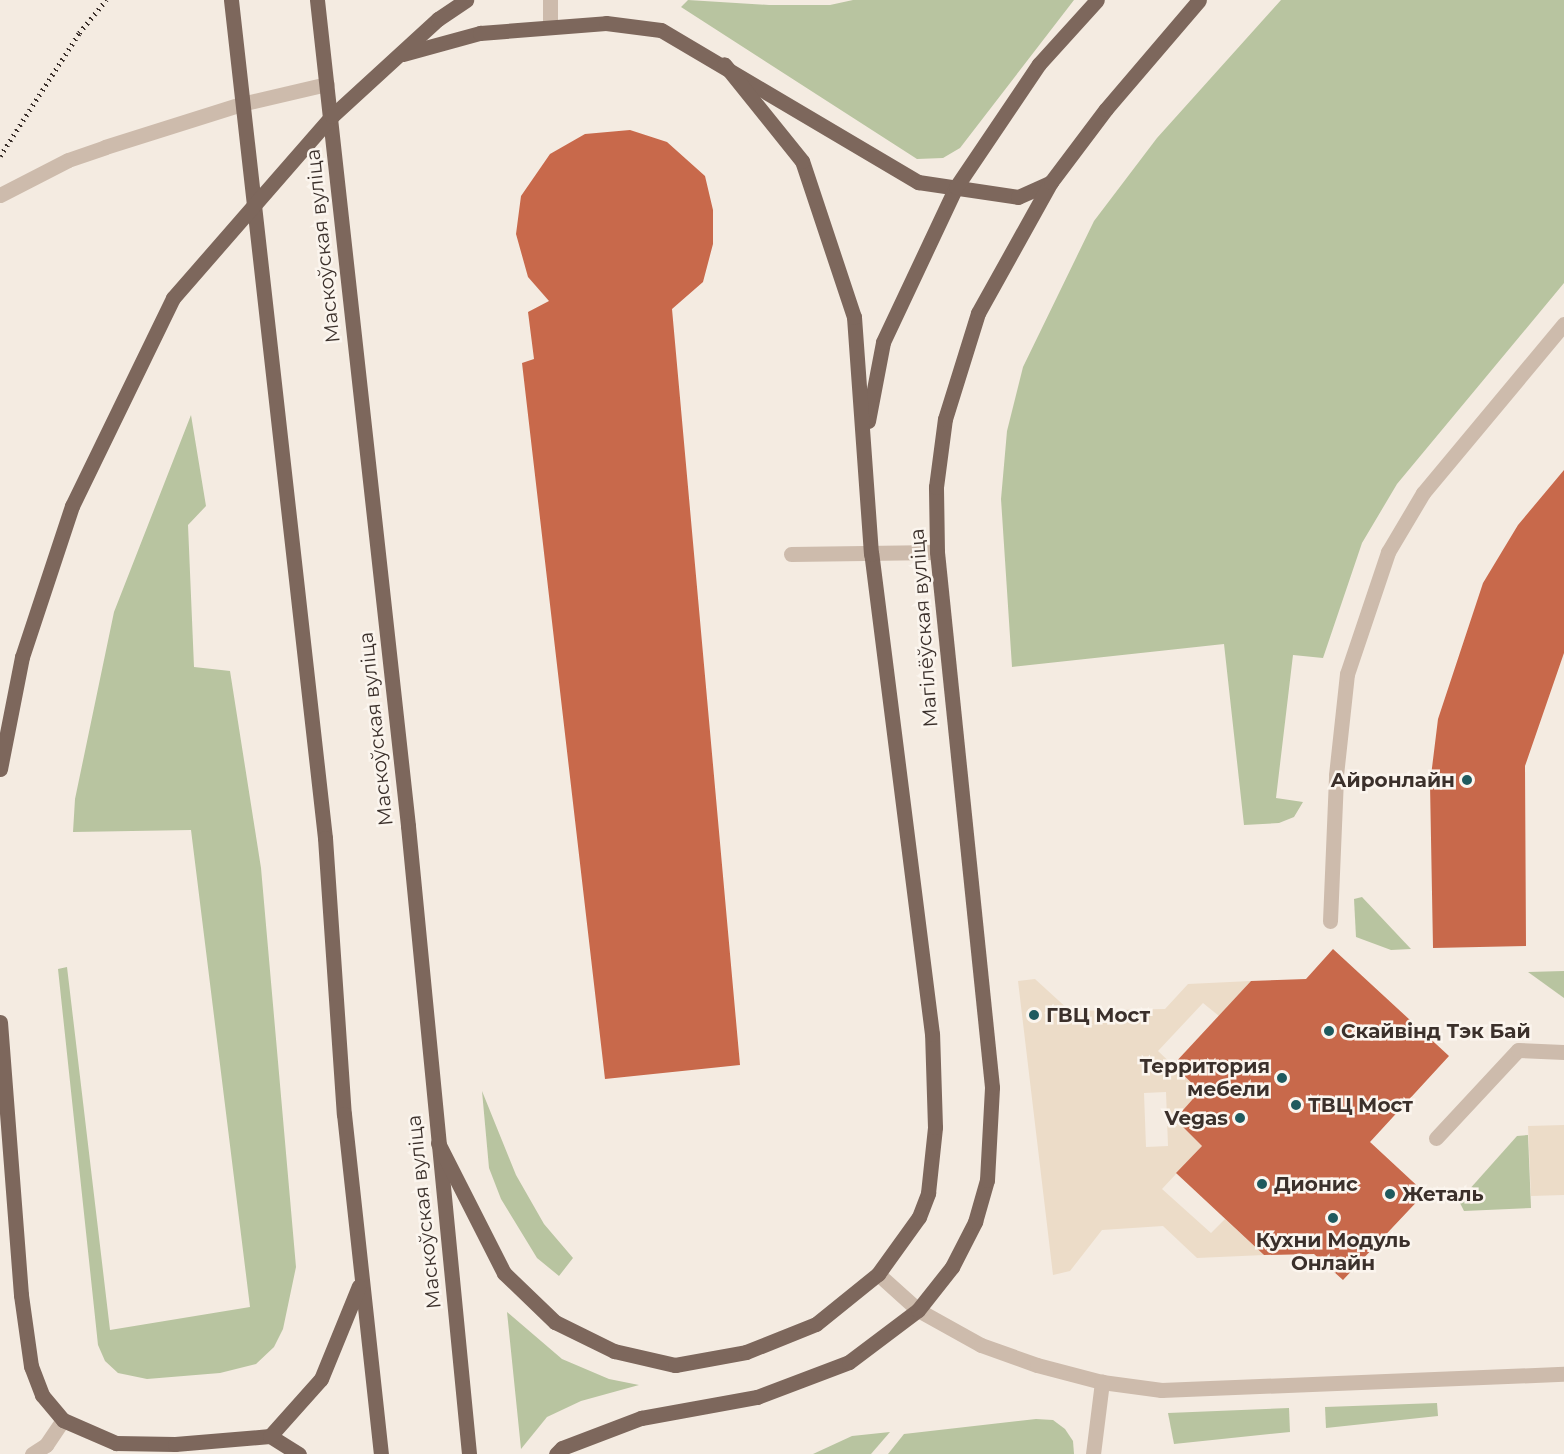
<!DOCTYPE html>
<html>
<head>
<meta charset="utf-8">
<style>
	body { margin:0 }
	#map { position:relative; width:1564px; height:1454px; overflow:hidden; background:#f4ebe1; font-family:Montserrat,sans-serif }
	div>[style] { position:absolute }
	.green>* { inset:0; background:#b8c4a0 }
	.plaza>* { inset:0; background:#ecdcc8 }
	.building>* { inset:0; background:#c8694b }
	.lane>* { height:15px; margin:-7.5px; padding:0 7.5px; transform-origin:7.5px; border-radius:7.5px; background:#cdbbac }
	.street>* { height:15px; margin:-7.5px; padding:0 7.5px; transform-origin:7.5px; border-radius:7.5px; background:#cdbbac }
	.primary>* { height:15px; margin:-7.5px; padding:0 7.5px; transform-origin:7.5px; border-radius:7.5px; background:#7d675c }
	.rail>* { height:4.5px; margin-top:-2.25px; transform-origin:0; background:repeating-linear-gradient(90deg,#3b302b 0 1.5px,transparent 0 6px) }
	.dots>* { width:16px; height:16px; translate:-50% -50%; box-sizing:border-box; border:3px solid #fbf5ee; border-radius:50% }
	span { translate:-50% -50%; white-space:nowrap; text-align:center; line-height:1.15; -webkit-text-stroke:5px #fbf5ee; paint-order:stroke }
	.street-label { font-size:20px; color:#3b302b }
	.poi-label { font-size:20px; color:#3b302b; font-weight:700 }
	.right { translate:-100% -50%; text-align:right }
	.left { translate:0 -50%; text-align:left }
</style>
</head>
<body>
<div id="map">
	<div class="green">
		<i style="clip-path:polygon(688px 0,769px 5px,830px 5px,853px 0,1074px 0,960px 148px,943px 158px,917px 159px,681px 7px)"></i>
		<i style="clip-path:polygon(1281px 0,1564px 0,1564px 283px,1397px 484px,1362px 543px,1323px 658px,1293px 655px,1276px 798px,1303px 802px,1294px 817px,1279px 823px,1244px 825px,1224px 644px,1012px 667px,1001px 499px,1007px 431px,1023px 367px,1094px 221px,1157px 138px)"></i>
		<i style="clip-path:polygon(191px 415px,206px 506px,188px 525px,194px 667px,230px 671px,261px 868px,296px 1267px,283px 1329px,274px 1347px,256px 1364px,220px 1373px,147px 1379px,118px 1373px,105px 1361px,98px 1345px,58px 969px,67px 967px,110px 1330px,250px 1307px,191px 830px,73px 832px,75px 799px,114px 612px)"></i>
		<i style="clip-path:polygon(1362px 897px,1411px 949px,1391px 950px,1356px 937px,1354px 899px)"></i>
		<i style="clip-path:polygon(1564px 971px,1564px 998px,1528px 972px)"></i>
		<i style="clip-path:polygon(482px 1091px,516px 1175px,544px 1224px,573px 1258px,559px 1276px,537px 1258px,501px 1199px,489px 1168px)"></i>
		<i style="clip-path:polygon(1528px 1135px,1531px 1208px,1464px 1211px,1459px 1201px,1517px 1136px)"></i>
		<i style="clip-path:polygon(507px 1312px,562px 1359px,609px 1379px,639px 1385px,581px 1401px,547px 1417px,521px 1449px)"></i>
		<i style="clip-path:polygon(1437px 1403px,1438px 1416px,1326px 1428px,1325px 1407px)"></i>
		<i style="clip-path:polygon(1289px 1408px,1290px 1432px,1174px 1444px,1168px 1413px)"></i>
		<i style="clip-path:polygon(1036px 1419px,1053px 1420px,1065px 1429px,1073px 1441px,1074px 1454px,888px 1454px,904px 1434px)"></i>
		<i style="clip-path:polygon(890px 1432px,871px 1454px,813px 1454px,852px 1436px)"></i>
	</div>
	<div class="plaza">
		<i style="clip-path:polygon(evenodd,1035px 979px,1070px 1011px,1165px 1009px,1188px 984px,1251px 981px,1219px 1016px,1203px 1003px,1158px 1051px,1200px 1091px,1175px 1119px,1202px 1146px,1162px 1189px,1211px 1233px,1225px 1219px,1264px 1255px,1197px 1258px,1163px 1226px,1102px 1230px,1070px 1271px,1053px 1275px,1018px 981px,1035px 979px,1166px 1092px,1168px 1146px,1146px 1147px,1144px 1093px,1166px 1092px)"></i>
		<i style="clip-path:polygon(1564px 1125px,1564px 1195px,1531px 1196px,1528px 1126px)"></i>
	</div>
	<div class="building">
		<i style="clip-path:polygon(630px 130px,667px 142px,705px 176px,713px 210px,713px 244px,703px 282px,672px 309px,740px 1065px,605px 1079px,522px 363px,534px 359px,528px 312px,549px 301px,528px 277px,516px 234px,521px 196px,550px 154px,585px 134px)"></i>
		<i style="clip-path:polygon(1564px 470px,1564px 653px,1525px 766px,1526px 946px,1433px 948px,1430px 784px,1438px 719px,1483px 583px,1518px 525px)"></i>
		<i style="clip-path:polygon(1333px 949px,1449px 1056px,1370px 1142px,1425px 1193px,1343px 1280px,1314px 1254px,1264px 1255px,1176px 1173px,1202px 1146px,1175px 1119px,1200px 1091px,1173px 1065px,1251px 981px,1306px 979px)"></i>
	</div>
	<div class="lane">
		<i style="left:550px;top:27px;width:27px;rotate:-90deg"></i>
		<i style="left:791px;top:554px;width:146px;rotate:-0.8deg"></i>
		<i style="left:1330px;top:921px;width:146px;rotate:-87.6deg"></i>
		<i style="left:1336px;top:775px;width:102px;rotate:-83.8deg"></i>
		<i style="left:1347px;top:674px;width:129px;rotate:-71.4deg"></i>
		<i style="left:1388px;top:552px;width:69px;rotate:-59.3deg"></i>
		<i style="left:1423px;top:493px;width:220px;rotate:-50.2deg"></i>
		<i style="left:1436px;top:1138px;width:120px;rotate:-47deg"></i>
		<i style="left:1518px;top:1050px;width:46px;rotate:2.5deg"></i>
		<i style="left:878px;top:1274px;width:54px;rotate:42deg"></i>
		<i style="left:918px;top:1310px;width:72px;rotate:29.1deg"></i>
		<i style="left:981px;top:1345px;width:59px;rotate:19.7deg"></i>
		<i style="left:1037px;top:1365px;width:67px;rotate:14.7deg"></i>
		<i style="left:1102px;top:1382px;width:60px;rotate:7.7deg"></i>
		<i style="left:1161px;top:1390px;width:403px;rotate:-2.3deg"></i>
		<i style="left:1093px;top:1454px;width:73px;rotate:-82.9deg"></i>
	</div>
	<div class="street">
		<i style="left:0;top:195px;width:76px;rotate:-27.2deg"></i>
		<i style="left:68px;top:160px;width:39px;rotate:-19deg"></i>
		<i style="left:105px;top:147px;width:143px;rotate:-17.5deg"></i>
		<i style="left:241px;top:104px;width:88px;rotate:-13.1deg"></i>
		<i style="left:32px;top:1454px;width:17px;rotate:-33deg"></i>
		<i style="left:46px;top:1445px;width:30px;rotate:-56deg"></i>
	</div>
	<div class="primary">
		<i style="left:231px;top:0;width:843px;rotate:83.6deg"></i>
		<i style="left:325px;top:838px;width:277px;rotate:86.1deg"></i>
		<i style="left:344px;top:1114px;width:342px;rotate:83.8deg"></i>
		<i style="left:317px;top:0;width:831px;rotate:83.71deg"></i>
		<i style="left:408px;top:826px;width:631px;rotate:84.45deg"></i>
		<i style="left:403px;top:54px;width:80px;rotate:-15.3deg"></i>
		<i style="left:480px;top:33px;width:126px;rotate:-4.5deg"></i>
		<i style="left:606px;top:23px;width:55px;rotate:7.3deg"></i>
		<i style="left:661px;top:30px;width:299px;rotate:30.6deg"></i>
		<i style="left:918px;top:182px;width:101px;rotate:8.5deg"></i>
		<i style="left:1018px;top:197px;width:36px;rotate:-24deg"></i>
		<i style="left:868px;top:421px;width:80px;rotate:-79.2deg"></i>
		<i style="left:883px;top:342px;width:171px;rotate:-64.8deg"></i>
		<i style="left:956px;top:187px;width:148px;rotate:-56deg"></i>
		<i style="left:1039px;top:64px;width:86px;rotate:-47.8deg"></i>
		<i style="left:0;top:769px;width:114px;rotate:-78.9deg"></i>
		<i style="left:22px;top:657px;width:159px;rotate:-71.7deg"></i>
		<i style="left:72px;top:506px;width:231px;rotate:-64.1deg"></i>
		<i style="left:173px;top:298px;width:242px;rotate:-48.9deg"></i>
		<i style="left:332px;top:116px;width:144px;rotate:-42.5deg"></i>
		<i style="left:438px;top:19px;width:34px;rotate:-34deg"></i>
		<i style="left:0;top:1022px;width:274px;rotate:85.6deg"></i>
		<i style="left:21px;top:1295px;width:72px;rotate:82deg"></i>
		<i style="left:31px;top:1366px;width:31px;rotate:69deg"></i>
		<i style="left:42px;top:1395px;width:33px;rotate:50deg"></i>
		<i style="left:63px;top:1420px;width:58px;rotate:23.5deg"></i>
		<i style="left:116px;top:1443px;width:59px;rotate:1deg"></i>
		<i style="left:175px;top:1444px;width:95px;rotate:-4.8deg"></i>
		<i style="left:270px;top:1436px;width:34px;rotate:32deg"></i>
		<i style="left:438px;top:1143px;width:146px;rotate:63.1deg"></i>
		<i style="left:504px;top:1273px;width:71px;rotate:43.9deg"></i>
		<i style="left:555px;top:1322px;width:66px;rotate:26.2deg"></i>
		<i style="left:614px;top:1351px;width:63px;rotate:12.9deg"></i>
		<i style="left:675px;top:1365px;width:72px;rotate:-10.4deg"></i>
		<i style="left:746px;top:1352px;width:75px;rotate:-21.8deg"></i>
		<i style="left:816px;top:1324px;width:80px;rotate:-38.9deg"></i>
		<i style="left:878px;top:1274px;width:70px;rotate:-54.3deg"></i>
		<i style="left:919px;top:1217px;width:26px;rotate:-69deg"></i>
		<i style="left:928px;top:1193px;width:66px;rotate:-83.9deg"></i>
		<i style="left:935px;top:1127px;width:93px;rotate:-91.8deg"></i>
		<i style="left:932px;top:1034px;width:484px;rotate:-97.2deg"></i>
		<i style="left:871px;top:554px;width:238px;rotate:-94.1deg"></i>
		<i style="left:854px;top:317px;width:164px;rotate:-108.4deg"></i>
		<i style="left:802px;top:161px;width:124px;rotate:-128.8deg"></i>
		<i style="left:270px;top:1436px;width:76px;rotate:-48.2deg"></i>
		<i style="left:321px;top:1379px;width:100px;rotate:-67.8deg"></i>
		<i style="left:556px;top:1454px;width:8px;rotate:-45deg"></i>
		<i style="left:562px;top:1448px;width:85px;rotate:-20.8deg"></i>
		<i style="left:641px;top:1418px;width:118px;rotate:-10.3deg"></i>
		<i style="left:757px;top:1397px;width:98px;rotate:-20.8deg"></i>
		<i style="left:849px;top:1362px;width:86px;rotate:-37deg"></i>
		<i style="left:918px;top:1310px;width:55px;rotate:-51.7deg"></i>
		<i style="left:952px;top:1267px;width:51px;rotate:-62.9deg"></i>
		<i style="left:975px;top:1222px;width:44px;rotate:-74.1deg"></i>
		<i style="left:987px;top:1180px;width:93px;rotate:-86.9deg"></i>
		<i style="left:992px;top:1087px;width:538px;rotate:-95.87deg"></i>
		<i style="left:937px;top:552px;width:65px;rotate:-90.9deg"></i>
		<i style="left:936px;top:487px;width:69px;rotate:-82.5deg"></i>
		<i style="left:945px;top:419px;width:111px;rotate:-72.7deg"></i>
		<i style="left:978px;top:313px;width:150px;rotate:-60.9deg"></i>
		<i style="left:1051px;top:182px;width:91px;rotate:-53deg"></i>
		<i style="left:1106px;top:109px;width:143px;rotate:-49.5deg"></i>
	</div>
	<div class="rail">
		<i style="left:0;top:156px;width:146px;rotate:-57.3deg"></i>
		<i style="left:79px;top:33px;width:43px;rotate:-50.7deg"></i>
	</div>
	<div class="dots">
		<i style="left:1467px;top:780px;background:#1f5a5e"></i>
		<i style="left:1034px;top:1015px;background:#1f5a5e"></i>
		<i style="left:1329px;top:1031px;background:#1f5a5e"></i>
		<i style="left:1282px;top:1078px;background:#1f5a5e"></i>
		<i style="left:1296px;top:1105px;background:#1f5a5e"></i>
		<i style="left:1240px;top:1118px;background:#1f5a5e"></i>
		<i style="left:1262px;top:1184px;background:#1f5a5e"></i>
		<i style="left:1390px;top:1194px;background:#1f5a5e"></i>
		<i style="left:1333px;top:1218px;background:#1f5a5e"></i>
	</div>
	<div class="street-label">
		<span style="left:323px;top:246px;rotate:-96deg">Маскоўская вуліца</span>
		<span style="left:924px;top:628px;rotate:-94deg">Магілёўская вуліца</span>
		<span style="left:376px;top:729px;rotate:-96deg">Маскоўская вуліца</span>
		<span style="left:424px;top:1212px;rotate:-96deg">Маскоўская вуліца</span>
	</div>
	<div class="poi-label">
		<span class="right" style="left:1455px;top:780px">Айронлайн</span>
		<span class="left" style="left:1046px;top:1015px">ГВЦ Мост</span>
		<span class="left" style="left:1341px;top:1031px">Скайвінд Тэк Бай</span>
		<span class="right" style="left:1270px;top:1078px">Территория<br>мебели</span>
		<span class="left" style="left:1308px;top:1105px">ТВЦ Мост</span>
		<span class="right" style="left:1228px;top:1118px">Vegas</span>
		<span class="left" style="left:1274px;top:1184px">Дионис</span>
		<span class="left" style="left:1402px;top:1194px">Жеталь</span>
		<span style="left:1333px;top:1252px">Кухни Модуль<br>Онлайн</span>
	</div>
</div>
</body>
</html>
